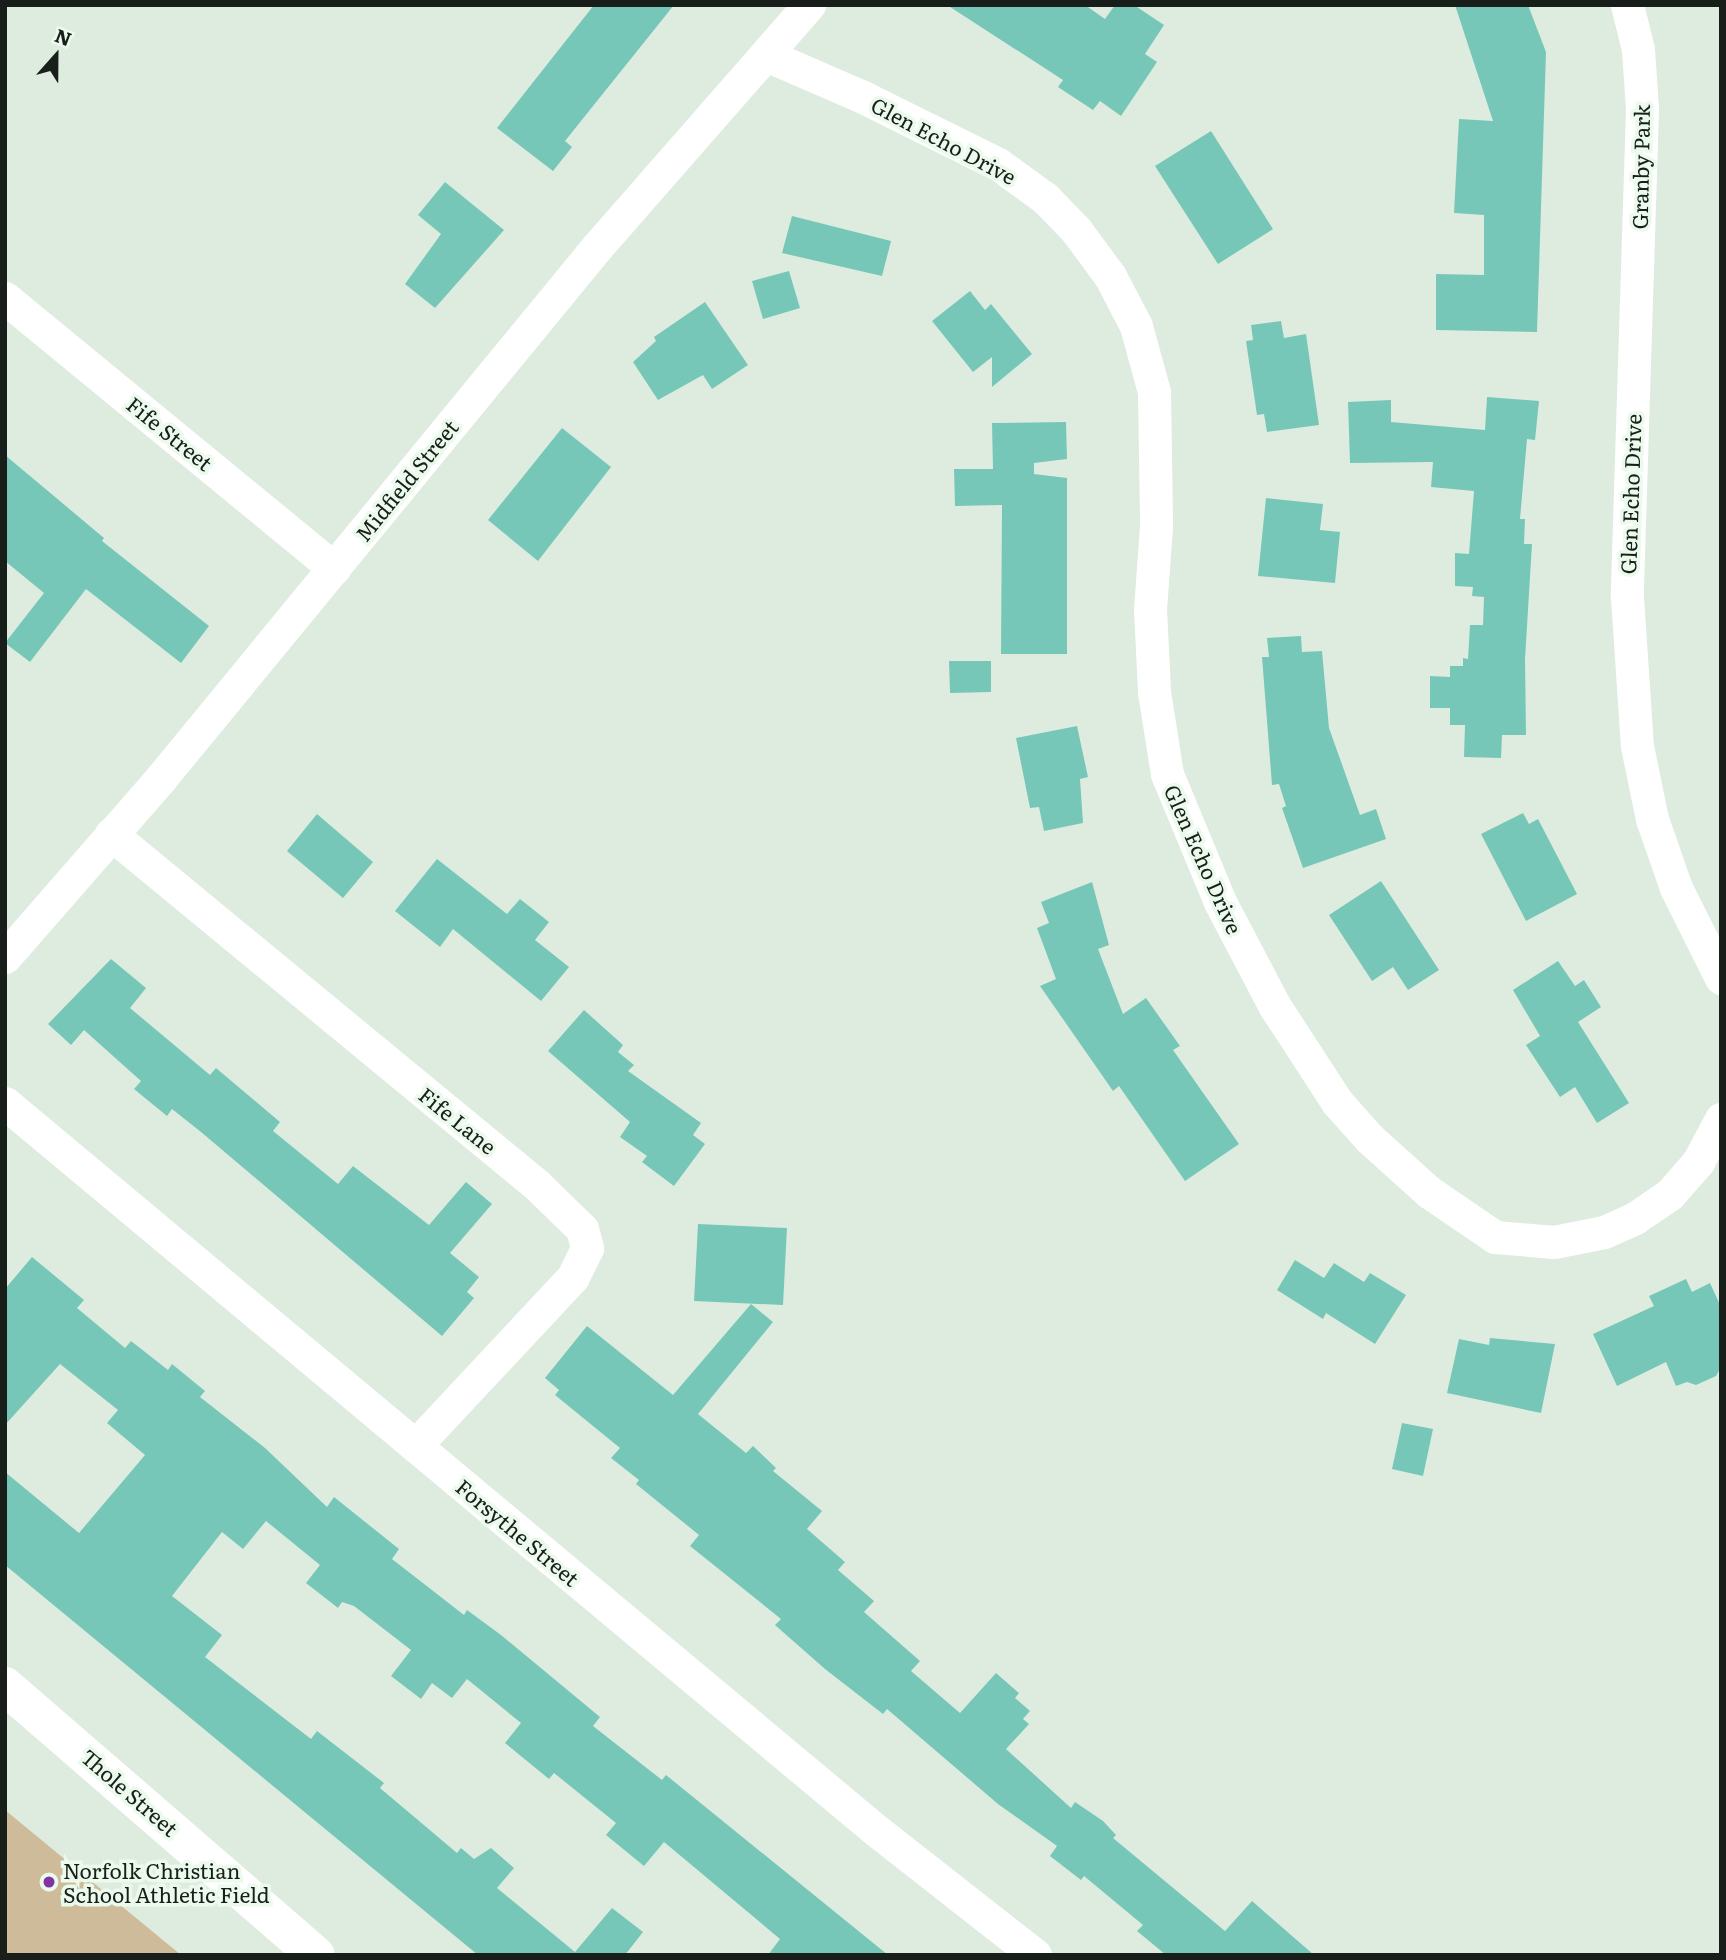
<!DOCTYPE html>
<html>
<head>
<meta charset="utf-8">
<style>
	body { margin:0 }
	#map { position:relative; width:1726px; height:1960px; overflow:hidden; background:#deecdf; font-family:Literata,serif }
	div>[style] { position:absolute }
	.green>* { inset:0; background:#cebb9a }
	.building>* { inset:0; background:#77c7b8 }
	.minor>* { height:33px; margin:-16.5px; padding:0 16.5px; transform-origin:16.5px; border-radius:16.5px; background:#fff }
	.tertiary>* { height:38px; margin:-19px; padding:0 19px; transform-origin:19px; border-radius:19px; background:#fff }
	.dots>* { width:19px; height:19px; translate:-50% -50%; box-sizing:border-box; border:4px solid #ebfaec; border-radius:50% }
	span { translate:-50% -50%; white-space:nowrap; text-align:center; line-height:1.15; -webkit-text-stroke:7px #ebfaec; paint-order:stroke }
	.street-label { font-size:21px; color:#181e19 }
	.poi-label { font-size:21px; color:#181e19 }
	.left { translate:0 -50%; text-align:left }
	.frame { position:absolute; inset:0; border:7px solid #181e19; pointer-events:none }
	.north { position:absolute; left:21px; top:21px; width:70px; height:70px; -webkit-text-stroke:5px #ebfaec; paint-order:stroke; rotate:21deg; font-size:19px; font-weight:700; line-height:28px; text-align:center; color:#181e19 }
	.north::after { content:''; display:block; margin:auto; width:24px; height:32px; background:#181e19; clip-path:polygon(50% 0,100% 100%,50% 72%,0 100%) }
</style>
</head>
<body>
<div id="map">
	<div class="green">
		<i style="clip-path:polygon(5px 1810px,181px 1955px,5px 1955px)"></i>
	</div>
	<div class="building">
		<i style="clip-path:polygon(594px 5px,674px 5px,565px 141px,572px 147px,553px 171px,497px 128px)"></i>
		<i style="clip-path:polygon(947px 5px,1085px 5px,1105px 19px,1115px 5px,1134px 5px,1164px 25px,1145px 54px,1157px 62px,1121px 116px,1100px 101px,1093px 110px,1058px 87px,1063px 80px)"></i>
		<i style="clip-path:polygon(1455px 5px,1528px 5px,1546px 52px,1537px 332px,1436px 330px,1436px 274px,1484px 275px,1484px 215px,1454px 213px,1459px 119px,1493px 121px)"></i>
		<i style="clip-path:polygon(1211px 131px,1273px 229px,1218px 264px,1155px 166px)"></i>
		<i style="clip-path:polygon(445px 182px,504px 230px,435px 308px,405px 284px,441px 234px,418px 215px)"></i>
		<i style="clip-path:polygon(792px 216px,891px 241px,882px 276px,782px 253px)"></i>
		<i style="clip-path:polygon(789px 271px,800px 308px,763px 319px,752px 281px)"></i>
		<i style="clip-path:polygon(970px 291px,985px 310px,991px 304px,1032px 354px,992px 387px,992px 357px,973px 372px,932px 321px)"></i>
		<i style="clip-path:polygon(705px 302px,748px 365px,712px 389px,703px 375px,658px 400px,633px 362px,656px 341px,654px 337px)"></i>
		<i style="clip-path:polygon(1281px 321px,1284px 338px,1306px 334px,1319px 425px,1267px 432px,1264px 414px,1257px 415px,1246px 341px,1253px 340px,1251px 325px)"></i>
		<i style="clip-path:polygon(1487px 397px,1539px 401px,1535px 440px,1527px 439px,1520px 519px,1525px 519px,1524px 544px,1532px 544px,1525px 659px,1526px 735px,1502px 735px,1501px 758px,1464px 757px,1465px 725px,1450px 725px,1450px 708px,1430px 708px,1430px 676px,1450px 677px,1450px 666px,1463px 666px,1463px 658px,1468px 659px,1470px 625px,1483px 625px,1484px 597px,1472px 596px,1473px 587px,1455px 586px,1455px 553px,1469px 554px,1474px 491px,1431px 487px,1433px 462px,1350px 463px,1348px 402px,1391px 400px,1391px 422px,1485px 430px)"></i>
		<i style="clip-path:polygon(1066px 422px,1067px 459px,1034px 463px,1034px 474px,1067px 478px,1067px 654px,1001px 654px,1002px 505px,955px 506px,954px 469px,993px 469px,992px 423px)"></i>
		<i style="clip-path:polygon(562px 428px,611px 467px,538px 561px,488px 520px)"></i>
		<i style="clip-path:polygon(5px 455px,104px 538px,102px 541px,209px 626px,181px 663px,86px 589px,30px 662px,5px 643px,44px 593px,5px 561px)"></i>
		<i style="clip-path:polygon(1266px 498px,1323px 504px,1320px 530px,1340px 532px,1335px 583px,1258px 576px)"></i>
		<i style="clip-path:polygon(1301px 636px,1302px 652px,1322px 651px,1329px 728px,1360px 815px,1376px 809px,1386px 839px,1303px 868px,1282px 808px,1286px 806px,1279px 784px,1272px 785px,1262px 657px,1269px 657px,1267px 638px)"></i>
		<i style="clip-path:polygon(949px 661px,991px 661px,991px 692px,950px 693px)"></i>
		<i style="clip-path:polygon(1077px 726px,1088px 777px,1080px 779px,1083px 823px,1044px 831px,1039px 807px,1030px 808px,1016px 738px)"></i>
		<i style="clip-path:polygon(1523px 813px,1529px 824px,1538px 819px,1577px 894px,1526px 921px,1481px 834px)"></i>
		<i style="clip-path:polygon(317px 814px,373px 862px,343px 898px,287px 851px)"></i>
		<i style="clip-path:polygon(437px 859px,507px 914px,520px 899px,549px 922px,535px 940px,569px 967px,541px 1001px,453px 929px,440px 947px,395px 911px)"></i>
		<i style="clip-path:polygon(1381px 881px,1439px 970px,1408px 990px,1393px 967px,1372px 981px,1329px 915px)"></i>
		<i style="clip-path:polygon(1092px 882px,1109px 945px,1098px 949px,1123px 1014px,1146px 998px,1180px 1046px,1173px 1050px,1239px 1144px,1185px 1181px,1119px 1086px,1113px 1091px,1040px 986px,1056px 979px,1037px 928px,1049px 923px,1041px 902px)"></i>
		<i style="clip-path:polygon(111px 959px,146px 988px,130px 1008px,210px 1075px,216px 1068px,280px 1122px,273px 1131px,338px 1184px,353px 1166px,429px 1225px,466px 1182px,492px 1204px,450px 1253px,479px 1277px,467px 1292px,474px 1298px,442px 1336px,201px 1132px,172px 1109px,167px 1116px,134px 1089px,141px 1081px,84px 1030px,71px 1045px,48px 1024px)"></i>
		<i style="clip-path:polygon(1558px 961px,1575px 986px,1584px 980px,1601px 1007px,1578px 1022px,1629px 1103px,1597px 1123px,1575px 1087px,1560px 1097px,1526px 1045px,1540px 1036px,1513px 990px)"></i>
		<i style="clip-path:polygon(584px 1010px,623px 1045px,618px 1052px,634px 1065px,628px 1071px,701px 1123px,693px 1135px,705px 1144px,674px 1186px,642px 1162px,647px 1156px,620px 1137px,630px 1122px,548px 1051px)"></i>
		<i style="clip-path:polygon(698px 1224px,787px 1228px,783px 1305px,694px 1301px)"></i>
		<i style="clip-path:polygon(32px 1257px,84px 1300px,77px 1308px,125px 1348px,131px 1341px,168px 1370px,172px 1364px,205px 1391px,200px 1397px,265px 1448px,327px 1507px,334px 1497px,399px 1549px,392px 1559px,464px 1615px,467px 1610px,501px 1635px,600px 1717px,593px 1726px,662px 1780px,666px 1775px,888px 1955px,768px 1955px,780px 1939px,664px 1842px,644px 1866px,606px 1835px,616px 1823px,554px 1773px,549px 1779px,505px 1743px,521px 1723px,467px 1679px,452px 1698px,432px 1683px,421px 1699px,391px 1676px,411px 1650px,354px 1606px,342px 1602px,338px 1608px,306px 1583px,320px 1565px,266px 1521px,243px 1549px,222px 1532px,172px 1596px,222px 1635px,205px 1657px,311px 1739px,317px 1731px,384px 1783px,380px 1788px,457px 1853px,461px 1848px,474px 1859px,491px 1848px,514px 1868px,497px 1888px,575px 1952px,612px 1908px,643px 1932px,625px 1955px,478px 1955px,5px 1565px,5px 1472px,79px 1533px,145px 1455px,107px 1423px,118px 1410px,60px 1364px,5px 1425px,5px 1289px)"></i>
		<i style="clip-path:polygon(1295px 1260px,1324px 1278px,1334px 1263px,1364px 1282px,1370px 1273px,1406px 1295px,1375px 1344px,1326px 1313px,1323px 1319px,1277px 1290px)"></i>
		<i style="clip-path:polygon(1686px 1279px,1692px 1292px,1710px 1283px,1721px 1307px,1721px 1367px,1716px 1376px,1696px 1385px,1687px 1382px,1676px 1386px,1666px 1362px,1617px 1386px,1593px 1334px,1654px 1306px,1649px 1296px)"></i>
		<i style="clip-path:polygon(751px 1304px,773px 1322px,698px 1414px,746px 1453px,753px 1446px,776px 1468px,773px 1471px,822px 1511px,807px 1529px,845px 1562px,838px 1570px,874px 1601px,864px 1612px,920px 1661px,911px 1671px,960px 1713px,996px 1673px,1019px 1693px,1015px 1698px,1030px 1711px,1023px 1719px,1029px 1724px,1006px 1749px,1071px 1808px,1075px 1802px,1103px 1821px,1116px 1835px,1113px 1838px,1225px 1931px,1252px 1901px,1314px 1955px,1166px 1955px,1137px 1931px,1143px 1925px,1084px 1876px,1081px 1880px,1050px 1856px,1057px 1846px,998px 1804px,887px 1709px,883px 1714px,825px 1669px,775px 1625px,781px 1619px,690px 1546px,699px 1535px,636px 1484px,639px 1480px,611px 1458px,620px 1448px,555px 1395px,559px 1390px,545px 1378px,587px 1326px,673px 1395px)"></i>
		<i style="clip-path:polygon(1490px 1338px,1555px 1344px,1541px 1413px,1447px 1393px,1459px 1339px,1489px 1345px)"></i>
		<i style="clip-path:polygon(1402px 1423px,1433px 1429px,1423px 1476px,1392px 1469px)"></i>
	</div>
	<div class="minor">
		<i style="left:1627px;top:5px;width:45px;rotate:76deg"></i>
		<i style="left:1638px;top:49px;width:60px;rotate:86.2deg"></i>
		<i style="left:1642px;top:109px;width:488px;rotate:91.8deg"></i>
		<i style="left:1627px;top:597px;width:149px;rotate:86.2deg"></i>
		<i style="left:1637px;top:746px;width:75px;rotate:78.4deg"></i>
		<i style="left:1652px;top:819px;width:73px;rotate:70.8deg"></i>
		<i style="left:1676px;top:888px;width:101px;rotate:63.4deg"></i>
		<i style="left:766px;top:55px;width:106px;rotate:23.4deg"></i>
		<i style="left:863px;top:97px;width:151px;rotate:26.4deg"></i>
		<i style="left:998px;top:164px;width:58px;rotate:35.9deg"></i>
		<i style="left:1045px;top:198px;width:45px;rotate:45.9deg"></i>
		<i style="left:1076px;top:230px;width:57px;rotate:53.5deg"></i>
		<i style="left:1110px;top:276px;width:56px;rotate:62.5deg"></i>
		<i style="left:1136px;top:326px;width:68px;rotate:74.7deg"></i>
		<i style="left:1154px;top:392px;width:134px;rotate:89.1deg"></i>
		<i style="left:1156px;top:526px;width:83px;rotate:94.1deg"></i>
		<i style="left:1150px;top:609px;width:83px;rotate:87.2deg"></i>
		<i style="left:1154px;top:692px;width:83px;rotate:81deg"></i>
		<i style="left:1167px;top:774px;width:139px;rotate:67.5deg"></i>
		<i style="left:1220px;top:902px;width:116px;rotate:62.3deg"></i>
		<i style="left:1274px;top:1005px;width:116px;rotate:57deg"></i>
		<i style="left:1337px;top:1102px;width:48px;rotate:48.4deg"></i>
		<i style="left:1369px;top:1138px;width:81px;rotate:42deg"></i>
		<i style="left:1429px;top:1192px;width:80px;rotate:34.3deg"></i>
		<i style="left:1495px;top:1237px;width:59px;rotate:4.8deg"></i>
		<i style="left:1554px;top:1242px;width:51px;rotate:-11.3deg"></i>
		<i style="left:1604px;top:1232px;width:34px;rotate:-24deg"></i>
		<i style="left:1635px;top:1218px;width:42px;rotate:-34.4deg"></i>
		<i style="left:1670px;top:1194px;width:43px;rotate:-48.8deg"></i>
		<i style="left:1698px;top:1162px;width:49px;rotate:-61.9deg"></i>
		<i style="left:5px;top:298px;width:426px;rotate:39.4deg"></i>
		<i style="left:111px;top:834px;width:552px;rotate:39.49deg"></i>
		<i style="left:537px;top:1185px;width:63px;rotate:44.4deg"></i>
		<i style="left:582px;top:1229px;width:20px;rotate:75deg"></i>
		<i style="left:587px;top:1248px;width:32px;rotate:116deg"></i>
		<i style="left:573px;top:1277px;width:231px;rotate:133.1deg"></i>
		<i style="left:5px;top:957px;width:237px;rotate:-48.9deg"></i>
		<i style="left:161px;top:778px;width:687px;rotate:-50.61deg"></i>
		<i style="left:597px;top:247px;width:322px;rotate:-48.8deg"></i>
		<i style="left:5px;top:1103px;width:1136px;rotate:39.86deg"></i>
		<i style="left:877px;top:1831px;width:201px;rotate:38.1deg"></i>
	</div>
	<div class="tertiary">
		<i style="left:5px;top:1686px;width:411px;rotate:40.9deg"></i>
	</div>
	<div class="dots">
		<i style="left:49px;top:1882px;background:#8133a4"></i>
	</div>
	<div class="street-label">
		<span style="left:944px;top:140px;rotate:28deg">Glen Echo Drive</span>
		<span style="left:1640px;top:167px;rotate:-89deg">Granby Park</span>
		<span style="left:170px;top:433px;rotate:39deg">Fife Street</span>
		<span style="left:406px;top:480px;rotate:-51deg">Midfield Street</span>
		<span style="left:1630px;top:494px;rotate:-88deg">Glen Echo Drive</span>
		<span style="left:1204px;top:859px;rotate:66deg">Glen Echo Drive</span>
		<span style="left:458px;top:1120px;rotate:39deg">Fife Lane</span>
		<span style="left:518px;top:1532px;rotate:40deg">Forsythe Street</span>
		<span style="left:130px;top:1792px;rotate:41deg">Thole Street</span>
	</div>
	<div class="poi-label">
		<span class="left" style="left:63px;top:1882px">Norfolk Christian<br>School Athletic Field</span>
	</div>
	<div class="frame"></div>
	<div class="north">N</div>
</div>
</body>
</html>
